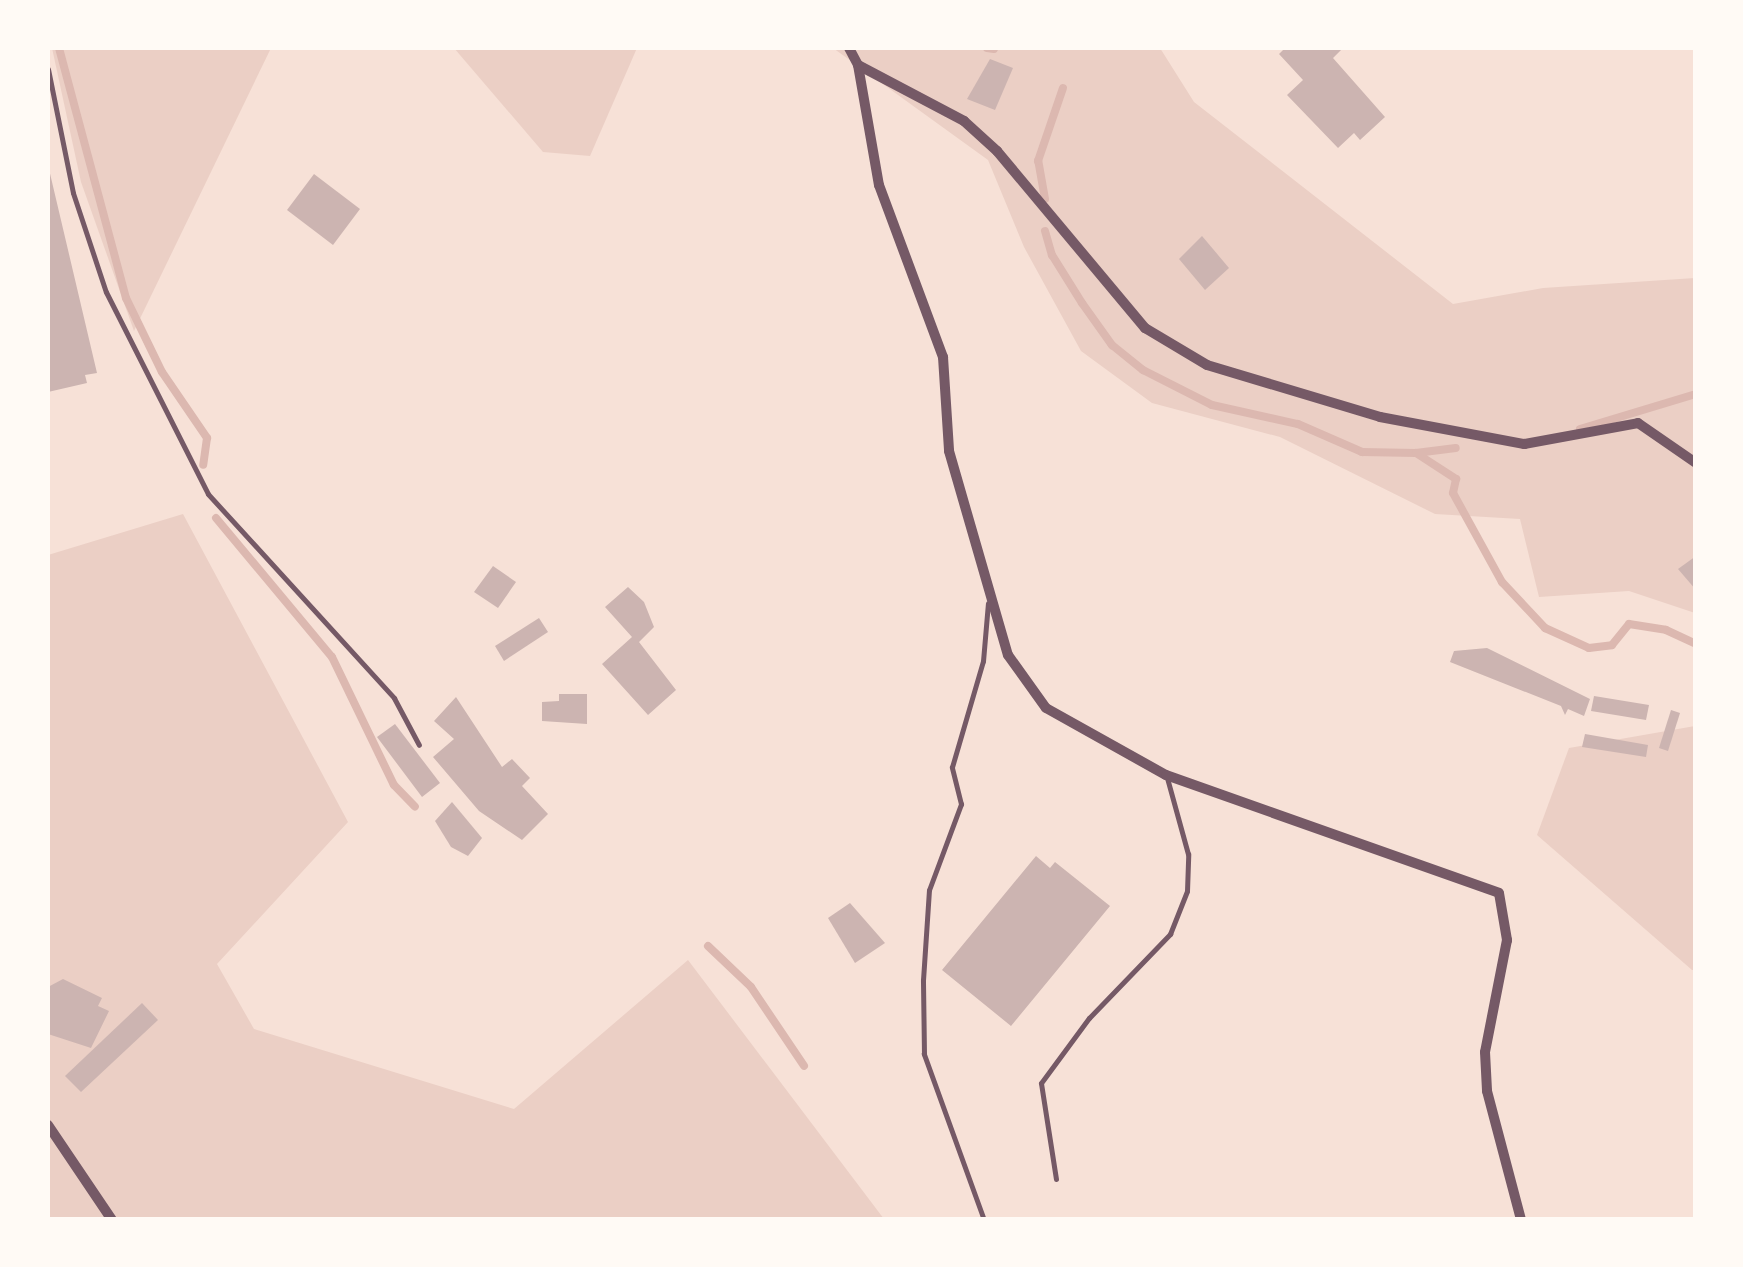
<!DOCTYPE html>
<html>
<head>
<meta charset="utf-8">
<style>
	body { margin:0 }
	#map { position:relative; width:1743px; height:1267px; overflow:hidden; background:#f7e1d7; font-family:Rubik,sans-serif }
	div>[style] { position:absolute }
	.green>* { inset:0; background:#ebcfc5 }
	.stream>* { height:8px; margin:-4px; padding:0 4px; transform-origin:4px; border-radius:4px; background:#dcb8b0 }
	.building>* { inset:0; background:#ccb4b1 }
	.service>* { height:5px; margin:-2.5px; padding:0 2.5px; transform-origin:2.5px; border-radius:2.5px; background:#755966 }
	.minor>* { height:10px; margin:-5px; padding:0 5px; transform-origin:5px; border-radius:5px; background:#755966 }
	span { translate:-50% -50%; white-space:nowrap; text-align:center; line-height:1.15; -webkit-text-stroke:8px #fffaf5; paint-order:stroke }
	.frame { position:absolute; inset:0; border:50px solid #fffaf5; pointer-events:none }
</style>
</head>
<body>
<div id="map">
	<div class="green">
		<i style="clip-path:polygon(52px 48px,271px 48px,134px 331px,81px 182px)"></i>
		<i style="clip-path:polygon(454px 48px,637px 48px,590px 156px,543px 152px)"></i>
		<i style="clip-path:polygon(833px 48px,1160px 48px,1194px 102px,1453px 304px,1543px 288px,1695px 278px,1695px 613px,1629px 591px,1539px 597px,1520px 519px,1435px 514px,1280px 437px,1152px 403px,1081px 351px,1024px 247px,988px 160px)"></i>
		<i style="clip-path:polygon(183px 514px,348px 822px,217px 964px,254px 1029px,514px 1109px,688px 960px,884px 1219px,48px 1220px,48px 555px)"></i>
		<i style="clip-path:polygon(1695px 726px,1695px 970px,1692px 970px,1537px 835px,1569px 748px)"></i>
	</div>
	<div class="stream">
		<i style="left:59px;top:48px;width:259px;rotate:75deg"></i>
		<i style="left:126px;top:298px;width:82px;rotate:64.1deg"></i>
		<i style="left:162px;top:372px;width:80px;rotate:55.7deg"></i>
		<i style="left:207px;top:438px;width:27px;rotate:98deg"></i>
		<i style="left:987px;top:48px;width:7px;rotate:8deg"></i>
		<i style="left:1045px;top:199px;width:39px;rotate:-100deg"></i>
		<i style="left:1038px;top:161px;width:77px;rotate:-71.1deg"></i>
		<i style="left:1045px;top:231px;width:25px;rotate:74deg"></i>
		<i style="left:1052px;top:255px;width:57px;rotate:58deg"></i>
		<i style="left:1082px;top:303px;width:52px;rotate:54.5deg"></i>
		<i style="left:1112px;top:345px;width:40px;rotate:39deg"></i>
		<i style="left:1143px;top:370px;width:77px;rotate:26.9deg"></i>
		<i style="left:1212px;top:405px;width:88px;rotate:12.5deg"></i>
		<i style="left:1298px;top:424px;width:70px;rotate:23.6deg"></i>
		<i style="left:1362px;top:452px;width:54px;rotate:1.1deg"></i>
		<i style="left:1416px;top:453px;width:48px;rotate:33deg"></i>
		<i style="left:1456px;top:479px;width:14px;rotate:102deg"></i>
		<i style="left:1453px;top:493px;width:102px;rotate:61.2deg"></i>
		<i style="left:1502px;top:582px;width:63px;rotate:46.9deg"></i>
		<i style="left:1545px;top:628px;width:48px;rotate:24.4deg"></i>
		<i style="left:1589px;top:648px;width:23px;rotate:-7deg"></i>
		<i style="left:1612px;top:645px;width:27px;rotate:-51deg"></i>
		<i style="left:1629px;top:624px;width:37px;rotate:9deg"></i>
		<i style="left:1666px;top:630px;width:33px;rotate:25deg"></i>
		<i style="left:1580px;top:429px;width:121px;rotate:-16.8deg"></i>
		<i style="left:1416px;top:453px;width:40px;rotate:-7.1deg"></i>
		<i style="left:216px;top:518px;width:181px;rotate:50.2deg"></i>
		<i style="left:332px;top:657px;width:142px;rotate:64.2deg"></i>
		<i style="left:394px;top:785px;width:30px;rotate:46deg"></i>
		<i style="left:708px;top:946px;width:59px;rotate:43.6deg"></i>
		<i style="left:751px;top:987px;width:95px;rotate:56.1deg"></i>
	</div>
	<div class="building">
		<i style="clip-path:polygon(1285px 48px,1343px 48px,1333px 58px,1385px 117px,1360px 140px,1354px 133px,1338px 148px,1287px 95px,1303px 80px,1279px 54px)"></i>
		<i style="clip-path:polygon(990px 59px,1013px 68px,995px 110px,967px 99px)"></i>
		<i style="clip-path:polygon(48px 165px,97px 373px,85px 375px,87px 383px,48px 392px)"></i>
		<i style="clip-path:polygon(314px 174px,360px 209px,333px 245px,287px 210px)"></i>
		<i style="clip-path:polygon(1202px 236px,1229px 268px,1205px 290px,1179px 259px)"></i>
		<i style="clip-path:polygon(1696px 556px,1696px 590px,1678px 569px)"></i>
		<i style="clip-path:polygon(493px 566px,516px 582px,498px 608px,474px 592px)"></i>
		<i style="clip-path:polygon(628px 587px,644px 602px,654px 627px,639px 642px,676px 690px,648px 715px,602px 664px,632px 637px,605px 607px)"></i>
		<i style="clip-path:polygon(539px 618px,548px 632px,504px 661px,495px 646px)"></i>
		<i style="clip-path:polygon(1487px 648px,1590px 699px,1584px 716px,1568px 709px,1565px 715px,1561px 706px,1450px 662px,1454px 651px)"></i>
		<i style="clip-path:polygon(559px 694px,587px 694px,587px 724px,542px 721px,542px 702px,559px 701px)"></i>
		<i style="clip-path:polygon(1594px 696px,1649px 705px,1646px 720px,1591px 711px)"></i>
		<i style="clip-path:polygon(456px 697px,502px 767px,512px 759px,530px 778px,522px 786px,548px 814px,522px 840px,479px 811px,433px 757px,454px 739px,434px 721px)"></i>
		<i style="clip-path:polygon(1671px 710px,1680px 713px,1668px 751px,1659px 748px)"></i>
		<i style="clip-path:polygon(395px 724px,440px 783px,422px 797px,377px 737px)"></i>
		<i style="clip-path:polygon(1585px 734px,1648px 745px,1646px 757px,1582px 747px)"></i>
		<i style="clip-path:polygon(452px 802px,482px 838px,468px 856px,451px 847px,435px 821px)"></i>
		<i style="clip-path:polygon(1036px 856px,1050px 868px,1055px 862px,1110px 906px,1011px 1026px,942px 970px)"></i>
		<i style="clip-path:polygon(850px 903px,885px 943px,855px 963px,828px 918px)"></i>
		<i style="clip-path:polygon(63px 979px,102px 998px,98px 1006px,109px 1011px,91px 1048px,48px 1034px,48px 987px)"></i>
		<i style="clip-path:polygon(142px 1003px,158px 1020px,81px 1092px,65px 1076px)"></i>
	</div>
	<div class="service">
		<i style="left:48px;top:69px;width:126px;rotate:78.6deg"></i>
		<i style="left:73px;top:193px;width:104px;rotate:71.6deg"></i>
		<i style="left:106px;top:292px;width:226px;rotate:63.2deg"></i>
		<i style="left:208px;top:494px;width:276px;rotate:47.6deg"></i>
		<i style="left:394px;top:698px;width:53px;rotate:62deg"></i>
		<i style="left:1056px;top:1179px;width:97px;rotate:-98.9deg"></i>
		<i style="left:1041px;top:1083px;width:81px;rotate:-53.6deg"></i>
		<i style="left:1089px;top:1018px;width:117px;rotate:-46deg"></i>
		<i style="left:1170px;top:934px;width:46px;rotate:-68.4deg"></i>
		<i style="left:1187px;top:891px;width:37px;rotate:-88deg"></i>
		<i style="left:1188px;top:854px;width:79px;rotate:-105.4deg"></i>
		<i style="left:984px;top:1220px;width:177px;rotate:-109.9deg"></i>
		<i style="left:924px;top:1054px;width:74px;rotate:-90.8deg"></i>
		<i style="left:923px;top:980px;width:90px;rotate:-86.2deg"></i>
		<i style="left:929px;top:890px;width:92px;rotate:-69.6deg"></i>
		<i style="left:961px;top:804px;width:38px;rotate:-104deg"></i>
		<i style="left:952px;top:767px;width:110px;rotate:-73.7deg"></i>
		<i style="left:983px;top:661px;width:58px;rotate:-85.1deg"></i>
	</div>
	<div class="minor">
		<i style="left:849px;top:48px;width:19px;rotate:62deg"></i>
		<i style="left:858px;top:65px;width:120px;rotate:27.8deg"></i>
		<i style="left:964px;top:121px;width:45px;rotate:42.3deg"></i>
		<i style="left:997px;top:151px;width:231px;rotate:50.1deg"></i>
		<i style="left:1145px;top:328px;width:72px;rotate:30.8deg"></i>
		<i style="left:1207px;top:365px;width:181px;rotate:16.7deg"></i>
		<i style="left:1380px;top:417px;width:147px;rotate:10.6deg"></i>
		<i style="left:1524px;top:444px;width:116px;rotate:-10.4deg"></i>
		<i style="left:1638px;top:423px;width:70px;rotate:34.6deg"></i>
		<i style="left:858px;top:65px;width:122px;rotate:80.1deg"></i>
		<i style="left:879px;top:185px;width:184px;rotate:69.6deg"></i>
		<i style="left:943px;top:357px;width:94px;rotate:86.3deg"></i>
		<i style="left:949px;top:451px;width:212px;rotate:73.9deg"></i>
		<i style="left:1008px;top:655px;width:65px;rotate:54.4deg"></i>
		<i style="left:1046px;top:708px;width:137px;rotate:29.2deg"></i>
		<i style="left:1166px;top:775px;width:353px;rotate:19.5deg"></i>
		<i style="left:1499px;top:893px;width:48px;rotate:80.3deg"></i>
		<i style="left:1507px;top:940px;width:114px;rotate:101.1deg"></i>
		<i style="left:1485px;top:1052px;width:39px;rotate:87deg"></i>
		<i style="left:1487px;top:1091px;width:133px;rotate:75.2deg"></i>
		<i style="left:48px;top:1125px;width:115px;rotate:56deg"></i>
	</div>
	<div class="frame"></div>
</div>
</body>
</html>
